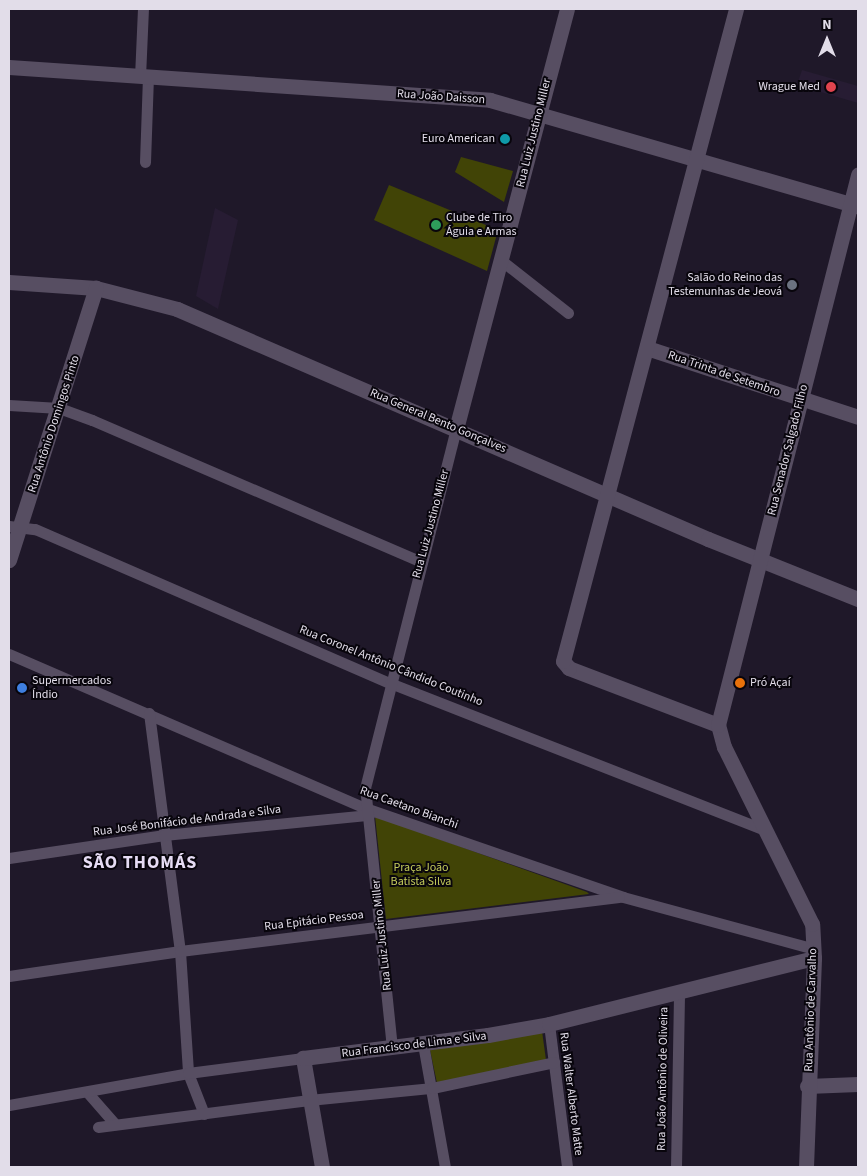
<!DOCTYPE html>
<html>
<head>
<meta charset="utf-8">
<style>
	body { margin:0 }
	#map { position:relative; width:867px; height:1176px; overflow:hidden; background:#1f1829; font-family:"Source Sans 3",sans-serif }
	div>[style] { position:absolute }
	.built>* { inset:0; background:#271c33 }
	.green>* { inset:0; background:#414406 }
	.street>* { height:11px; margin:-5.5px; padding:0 5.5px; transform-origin:5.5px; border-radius:5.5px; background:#574e62 }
	.secondary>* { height:15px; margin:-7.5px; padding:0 7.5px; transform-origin:7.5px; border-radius:7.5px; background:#574e62 }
	.dots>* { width:14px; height:14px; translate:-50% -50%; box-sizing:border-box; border:2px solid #08050c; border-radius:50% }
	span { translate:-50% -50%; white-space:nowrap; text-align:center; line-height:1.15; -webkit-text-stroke:4px #08050c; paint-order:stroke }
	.poi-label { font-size:12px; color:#e2dde9 }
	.right { translate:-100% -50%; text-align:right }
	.left { translate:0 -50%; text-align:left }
	.street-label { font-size:12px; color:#e2dde9 }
	.park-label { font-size:12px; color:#c3ca5b }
	.district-label { font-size:18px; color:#e6dcf4; font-weight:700; letter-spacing:1px }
	.frame { position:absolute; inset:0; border:10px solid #e2dde9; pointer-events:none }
	.north { position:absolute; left:802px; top:15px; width:50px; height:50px; -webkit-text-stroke:4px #08050c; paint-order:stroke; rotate:0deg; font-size:14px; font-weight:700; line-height:20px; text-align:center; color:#e2dde9 }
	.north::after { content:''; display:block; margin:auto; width:18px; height:22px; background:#e2dde9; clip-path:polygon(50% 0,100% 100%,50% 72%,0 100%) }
</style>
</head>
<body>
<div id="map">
	<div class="built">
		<i style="clip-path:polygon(802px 70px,858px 86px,858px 103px,797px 85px)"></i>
		<i style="clip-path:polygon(215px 208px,238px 220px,218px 309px,196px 296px)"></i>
	</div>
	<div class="green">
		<i style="clip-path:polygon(461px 157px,513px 171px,504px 202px,455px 172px)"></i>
		<i style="clip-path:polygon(389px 185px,498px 230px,487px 271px,374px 220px)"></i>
		<i style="clip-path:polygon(375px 816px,587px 892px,589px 894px,386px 919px)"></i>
		<i style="clip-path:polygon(542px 1031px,546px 1060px,437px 1083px,430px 1050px)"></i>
	</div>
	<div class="street">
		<i style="left:140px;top:77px;width:68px;rotate:-87.5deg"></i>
		<i style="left:145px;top:162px;width:85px;rotate:-88deg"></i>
		<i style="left:502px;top:261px;width:84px;rotate:38.2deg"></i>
		<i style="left:9px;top:405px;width:50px;rotate:3.4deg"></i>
		<i style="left:59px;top:408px;width:35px;rotate:20deg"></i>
		<i style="left:92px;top:420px;width:359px;rotate:23.3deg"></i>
		<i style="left:9px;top:526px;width:26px;rotate:7deg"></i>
		<i style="left:35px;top:529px;width:387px;rotate:23.5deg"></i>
		<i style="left:390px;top:683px;width:403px;rotate:21.4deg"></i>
		<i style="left:9px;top:654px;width:391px;rotate:23.4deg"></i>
		<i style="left:368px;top:809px;width:270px;rotate:19deg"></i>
		<i style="left:623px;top:897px;width:198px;rotate:15.2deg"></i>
		<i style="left:149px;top:713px;width:240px;rotate:82.6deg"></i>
		<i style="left:180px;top:951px;width:122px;rotate:86.2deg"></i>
		<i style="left:188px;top:1073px;width:44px;rotate:68.7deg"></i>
		<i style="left:9px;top:858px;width:157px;rotate:-8.4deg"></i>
		<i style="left:164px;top:835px;width:206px;rotate:-5.6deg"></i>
		<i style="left:9px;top:976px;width:173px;rotate:-8.3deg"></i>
		<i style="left:180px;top:951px;width:442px;rotate:-7deg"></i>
		<i style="left:549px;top:1024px;width:144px;rotate:82.8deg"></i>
		<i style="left:423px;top:1044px;width:125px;rotate:79.9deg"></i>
		<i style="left:392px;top:1048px;width:261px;rotate:-95.9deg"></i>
		<i style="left:365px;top:788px;width:370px;rotate:-75.8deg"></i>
		<i style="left:87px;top:1092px;width:43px;rotate:48.8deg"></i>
		<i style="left:9px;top:1105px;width:182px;rotate:-10.1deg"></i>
		<i style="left:188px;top:1073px;width:116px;rotate:-7.4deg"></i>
		<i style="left:98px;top:1127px;width:213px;rotate:-7.3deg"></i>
		<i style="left:309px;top:1100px;width:124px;rotate:-5.6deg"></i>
		<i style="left:432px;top:1088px;width:125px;rotate:-12deg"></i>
		<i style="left:676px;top:1167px;width:176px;rotate:-89deg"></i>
	</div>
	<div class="secondary">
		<i style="left:9px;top:67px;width:482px;rotate:3.9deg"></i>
		<i style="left:490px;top:100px;width:383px;rotate:16.1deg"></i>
		<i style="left:9px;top:282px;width:87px;rotate:3.9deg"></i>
		<i style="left:96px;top:288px;width:84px;rotate:14.5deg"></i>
		<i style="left:177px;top:309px;width:579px;rotate:23.42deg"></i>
		<i style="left:708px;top:539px;width:162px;rotate:21.8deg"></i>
		<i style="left:647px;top:348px;width:222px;rotate:18.1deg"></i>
		<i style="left:456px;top:429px;width:434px;rotate:-75.2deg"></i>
		<i style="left:9px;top:560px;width:286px;rotate:-72.3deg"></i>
		<i style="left:718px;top:725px;width:160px;rotate:-159.1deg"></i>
		<i style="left:569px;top:668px;width:9px;rotate:-131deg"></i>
		<i style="left:563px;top:661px;width:675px;rotate:-75.14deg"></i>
		<i style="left:807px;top:1086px;width:51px;rotate:-2.2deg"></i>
		<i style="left:322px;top:1167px;width:111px;rotate:-99.9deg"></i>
		<i style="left:303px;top:1058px;width:186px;rotate:-7.1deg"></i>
		<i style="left:488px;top:1035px;width:62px;rotate:-10.2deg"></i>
		<i style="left:549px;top:1024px;width:273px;rotate:-14deg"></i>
		<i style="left:806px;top:1167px;width:209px;rotate:-87.8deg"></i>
		<i style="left:814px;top:958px;width:34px;rotate:-93deg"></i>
		<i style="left:812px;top:924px;width:198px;rotate:-116.4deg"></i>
		<i style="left:724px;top:747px;width:23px;rotate:-105deg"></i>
		<i style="left:718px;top:725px;width:568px;rotate:-75.72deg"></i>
	</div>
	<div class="dots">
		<i style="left:831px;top:87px;background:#e0444e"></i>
		<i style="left:505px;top:139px;background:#0f9aa8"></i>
		<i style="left:436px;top:225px;background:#2e9e5b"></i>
		<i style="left:792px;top:285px;background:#6b7280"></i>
		<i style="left:740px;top:683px;background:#e8710a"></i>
		<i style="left:22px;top:688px;background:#3f7fe0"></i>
	</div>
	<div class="poi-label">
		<span class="right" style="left:820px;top:87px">Wrague Med</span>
		<span class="right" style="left:495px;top:139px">Euro American</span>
		<span class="left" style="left:446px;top:225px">Clube de Tiro<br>Águia e Armas</span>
		<span class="right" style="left:782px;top:285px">Salão do Reino das<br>Testemunhas de Jeová</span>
		<span class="left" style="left:32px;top:688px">Supermercados<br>Índio</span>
		<span class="left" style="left:750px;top:683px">Pró Açaí</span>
	</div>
	<div class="street-label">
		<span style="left:441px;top:97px;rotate:4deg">Rua João Daisson</span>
		<span style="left:534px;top:133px;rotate:-76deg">Rua Luiz Justino Miller</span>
		<span style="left:724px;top:374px;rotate:19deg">Rua Trinta de Setembro</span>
		<span style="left:438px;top:421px;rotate:23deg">Rua General Bento Gonçalves</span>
		<span style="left:54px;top:424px;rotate:-72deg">Rua Antônio Domingos Pinto</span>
		<span style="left:788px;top:450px;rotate:-76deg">Rua Senador Salgado Filho</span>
		<span style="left:431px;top:524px;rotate:-75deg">Rua Luiz Justino Miller</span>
		<span style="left:391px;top:666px;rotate:22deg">Rua Coronel Antônio Cândido Coutinho</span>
		<span style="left:409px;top:808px;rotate:20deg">Rua Caetano Bianchi</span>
		<span style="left:187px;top:821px;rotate:-7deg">Rua José Bonifácio de Andrada e Silva</span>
		<span style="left:314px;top:921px;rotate:-7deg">Rua Epitácio Pessoa</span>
		<span style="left:382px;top:935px;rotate:-96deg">Rua Luiz Justino Miller</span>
		<span style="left:811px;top:1010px;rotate:-88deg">Rua Antônio de Carvalho</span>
		<span style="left:414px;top:1045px;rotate:-7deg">Rua Francisco de Lima e Silva</span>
		<span style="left:663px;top:1079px;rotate:-89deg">Rua João Antônio de Oliveira</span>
		<span style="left:571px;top:1094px;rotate:83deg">Rua Walter Alberto Matte</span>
	</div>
	<div class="park-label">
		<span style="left:421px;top:875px">Praça João<br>Batista Silva</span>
	</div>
	<div class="district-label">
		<span style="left:140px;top:863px">SÃO THOMÁS</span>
	</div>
	<div class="frame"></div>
	<div class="north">N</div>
</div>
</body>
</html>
